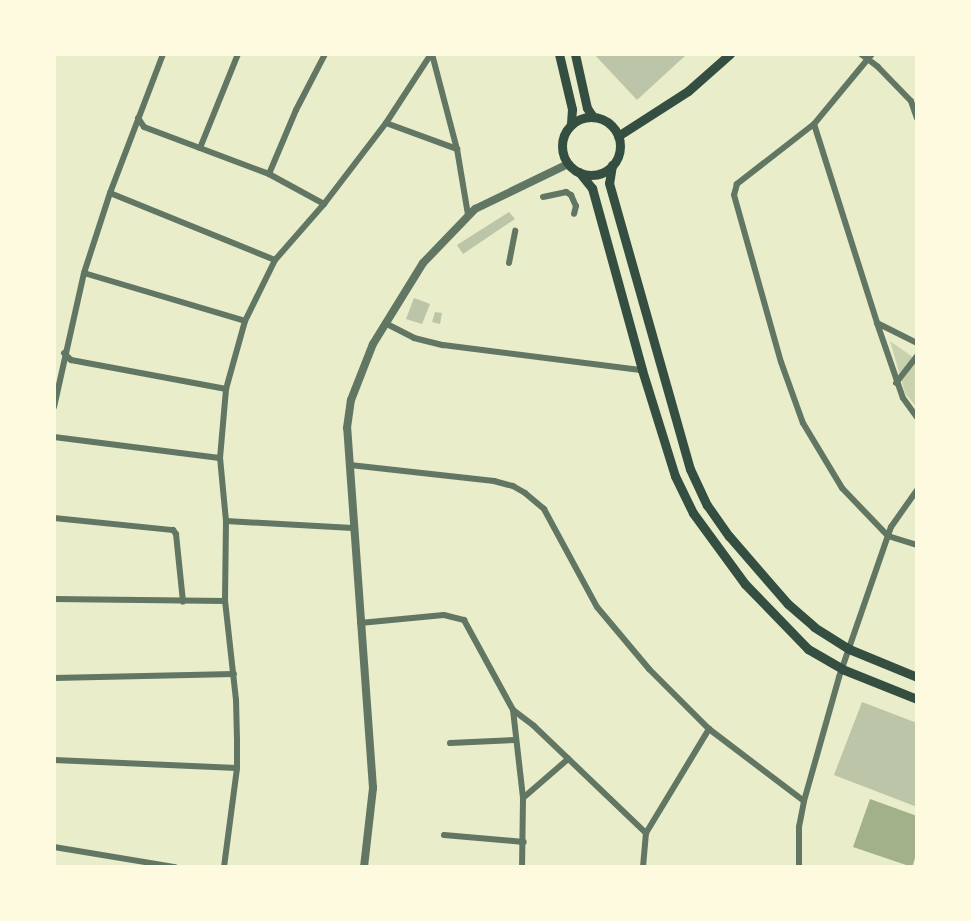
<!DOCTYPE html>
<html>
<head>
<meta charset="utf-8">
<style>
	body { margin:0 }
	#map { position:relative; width:971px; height:921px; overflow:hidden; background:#e9edc9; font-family:"IBM Plex Sans",sans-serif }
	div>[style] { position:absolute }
	.green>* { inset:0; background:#cad2ad }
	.water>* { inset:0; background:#a3b18a }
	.building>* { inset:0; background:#bcc5a7 }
	.minor>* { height:6px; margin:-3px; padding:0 3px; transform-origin:3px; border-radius:3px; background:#617663 }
	.tertiary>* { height:8px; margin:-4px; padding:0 4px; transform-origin:4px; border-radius:4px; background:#617663 }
	.secondary>* { height:9px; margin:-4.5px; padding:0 4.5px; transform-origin:4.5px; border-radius:4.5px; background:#344e41 }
	.secondary>.ring { margin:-4.5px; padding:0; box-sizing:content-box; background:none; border:9px solid #344e41; border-radius:50% }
	span { translate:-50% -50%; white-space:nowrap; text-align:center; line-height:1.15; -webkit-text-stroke:6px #fefae0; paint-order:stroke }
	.frame { position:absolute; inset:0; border:56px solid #fefae0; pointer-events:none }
</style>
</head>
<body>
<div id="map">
	<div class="green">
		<i style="clip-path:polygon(890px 341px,917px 360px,917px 408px,905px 393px)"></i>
	</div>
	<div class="water">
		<i style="clip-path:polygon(870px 799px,917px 816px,917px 852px,912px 867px,853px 847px)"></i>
	</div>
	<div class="building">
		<i style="clip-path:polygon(594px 54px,687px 54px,637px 100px)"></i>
		<i style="clip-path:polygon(509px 212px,515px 219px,463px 254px,457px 245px)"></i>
		<i style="clip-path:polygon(414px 298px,430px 304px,422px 324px,406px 319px)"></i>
		<i style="clip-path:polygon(435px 312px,442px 313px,440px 324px,432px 322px)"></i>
		<i style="clip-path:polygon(862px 702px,917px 723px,917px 807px,834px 775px)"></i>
	</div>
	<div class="minor">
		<i style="left:432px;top:54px;width:98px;rotate:75.3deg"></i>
		<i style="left:457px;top:149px;width:67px;rotate:80.5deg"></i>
		<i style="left:861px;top:54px;width:21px;rotate:37deg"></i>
		<i style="left:878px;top:67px;width:47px;rotate:45.9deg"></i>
		<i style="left:911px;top:101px;width:18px;rotate:71deg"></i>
		<i style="left:872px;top:54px;width:91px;rotate:129.6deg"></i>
		<i style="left:814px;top:124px;width:98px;rotate:142.1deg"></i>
		<i style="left:737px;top:184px;width:11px;rotate:105deg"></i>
		<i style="left:734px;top:195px;width:173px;rotate:74.3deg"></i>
		<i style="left:781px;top:362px;width:65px;rotate:70.2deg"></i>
		<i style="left:803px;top:423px;width:76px;rotate:59deg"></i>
		<i style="left:842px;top:488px;width:66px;rotate:46.2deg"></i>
		<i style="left:888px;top:536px;width:30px;rotate:17deg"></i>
		<i style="left:138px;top:118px;width:11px;rotate:56deg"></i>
		<i style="left:144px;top:127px;width:134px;rotate:20.6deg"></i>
		<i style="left:269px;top:174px;width:63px;rotate:28.6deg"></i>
		<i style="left:386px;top:123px;width:76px;rotate:20.1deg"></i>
		<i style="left:814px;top:124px;width:209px;rotate:72.4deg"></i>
		<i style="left:877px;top:323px;width:45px;rotate:26.6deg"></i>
		<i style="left:200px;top:148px;width:101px;rotate:-68deg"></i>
		<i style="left:269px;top:174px;width:69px;rotate:-67.1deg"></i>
		<i style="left:296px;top:110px;width:63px;rotate:-62.6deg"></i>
		<i style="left:110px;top:193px;width:178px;rotate:22.1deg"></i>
		<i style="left:543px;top:197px;width:24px;rotate:-12deg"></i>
		<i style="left:566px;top:192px;width:6px;rotate:31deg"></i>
		<i style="left:571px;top:195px;width:12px;rotate:66deg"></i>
		<i style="left:576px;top:206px;width:8px;rotate:104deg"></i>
		<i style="left:509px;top:263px;width:33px;rotate:-79deg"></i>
		<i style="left:84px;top:273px;width:168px;rotate:16.6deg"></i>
		<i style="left:385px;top:323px;width:33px;rotate:27deg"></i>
		<i style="left:414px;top:338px;width:30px;rotate:14deg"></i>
		<i style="left:443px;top:345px;width:201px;rotate:7.2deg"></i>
		<i style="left:877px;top:323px;width:79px;rotate:70.9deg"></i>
		<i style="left:903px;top:398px;width:24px;rotate:54deg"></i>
		<i style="left:64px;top:353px;width:10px;rotate:45deg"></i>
		<i style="left:71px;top:360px;width:158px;rotate:10.6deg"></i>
		<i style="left:896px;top:383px;width:34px;rotate:-52deg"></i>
		<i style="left:54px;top:407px;width:137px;rotate:-77.4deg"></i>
		<i style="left:84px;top:273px;width:84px;rotate:-72deg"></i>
		<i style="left:110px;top:193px;width:149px;rotate:-69.1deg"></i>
		<i style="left:54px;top:437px;width:167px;rotate:7.2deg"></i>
		<i style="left:350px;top:465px;width:145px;rotate:6.3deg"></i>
		<i style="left:494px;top:481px;width:20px;rotate:15deg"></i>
		<i style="left:513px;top:486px;width:14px;rotate:30deg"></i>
		<i style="left:525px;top:493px;width:25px;rotate:40deg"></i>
		<i style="left:544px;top:509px;width:111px;rotate:61.6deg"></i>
		<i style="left:597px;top:607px;width:81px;rotate:50deg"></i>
		<i style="left:649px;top:669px;width:85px;rotate:45deg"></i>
		<i style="left:709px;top:729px;width:119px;rotate:37.2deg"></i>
		<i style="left:54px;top:518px;width:120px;rotate:5.8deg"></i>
		<i style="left:173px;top:530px;width:5px;rotate:53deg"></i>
		<i style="left:176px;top:534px;width:68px;rotate:84.1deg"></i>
		<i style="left:226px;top:521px;width:127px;rotate:3.2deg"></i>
		<i style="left:54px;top:599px;width:171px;rotate:0.7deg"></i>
		<i style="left:360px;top:623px;width:84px;rotate:-5.4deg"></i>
		<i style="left:444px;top:615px;width:21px;rotate:14deg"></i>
		<i style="left:464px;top:620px;width:102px;rotate:61.4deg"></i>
		<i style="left:513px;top:710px;width:26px;rotate:37deg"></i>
		<i style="left:534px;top:726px;width:155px;rotate:43.7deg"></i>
		<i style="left:54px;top:678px;width:180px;rotate:-1.3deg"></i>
		<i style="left:513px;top:710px;width:89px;rotate:83.5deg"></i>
		<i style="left:523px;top:798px;width:69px;rotate:90.8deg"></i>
		<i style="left:450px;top:743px;width:65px;rotate:-2.6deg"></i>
		<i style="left:54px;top:760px;width:183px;rotate:2.5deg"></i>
		<i style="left:523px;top:798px;width:60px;rotate:-40.9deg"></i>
		<i style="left:444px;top:835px;width:80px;rotate:5deg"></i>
		<i style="left:54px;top:847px;width:123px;rotate:9.4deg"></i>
		<i style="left:224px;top:867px;width:100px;rotate:-82.5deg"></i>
		<i style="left:237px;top:768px;width:28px;rotate:-90deg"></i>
		<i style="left:237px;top:740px;width:40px;rotate:-91.4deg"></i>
		<i style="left:236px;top:700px;width:100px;rotate:-96.3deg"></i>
		<i style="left:225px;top:601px;width:80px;rotate:-89.3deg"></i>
		<i style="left:226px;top:521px;width:63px;rotate:-95.4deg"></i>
		<i style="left:220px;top:458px;width:69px;rotate:-85deg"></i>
		<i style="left:226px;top:389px;width:71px;rotate:-74.4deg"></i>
		<i style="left:245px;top:321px;width:68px;rotate:-63.8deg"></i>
		<i style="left:275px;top:260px;width:74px;rotate:-48.8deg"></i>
		<i style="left:324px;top:204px;width:102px;rotate:-52.6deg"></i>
		<i style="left:386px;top:123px;width:82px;rotate:-56.9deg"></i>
		<i style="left:643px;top:867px;width:34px;rotate:-85deg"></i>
		<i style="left:646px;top:833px;width:122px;rotate:-58.8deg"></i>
		<i style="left:799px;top:867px;width:40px;rotate:-90deg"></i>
		<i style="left:799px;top:827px;width:26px;rotate:-79deg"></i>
		<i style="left:804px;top:801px;width:129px;rotate:-74.2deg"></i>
		<i style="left:839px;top:677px;width:159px;rotate:-70.9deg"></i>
		<i style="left:891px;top:527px;width:45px;rotate:-54.9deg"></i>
	</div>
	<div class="tertiary">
		<i style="left:364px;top:867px;width:80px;rotate:-83.5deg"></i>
		<i style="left:373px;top:788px;width:361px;rotate:-94.1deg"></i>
		<i style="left:347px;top:428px;width:28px;rotate:-82deg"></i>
		<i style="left:351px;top:400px;width:60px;rotate:-68.6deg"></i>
		<i style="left:373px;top:344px;width:95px;rotate:-58.3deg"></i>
		<i style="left:423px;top:263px;width:75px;rotate:-46.1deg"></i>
		<i style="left:475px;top:209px;width:103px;rotate:-25.8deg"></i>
	</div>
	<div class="secondary">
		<i style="left:559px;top:54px;width:57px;rotate:76.7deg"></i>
		<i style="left:572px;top:109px;width:16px;rotate:94deg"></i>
		<i style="left:575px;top:54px;width:55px;rotate:77.5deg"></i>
		<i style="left:587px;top:108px;width:11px;rotate:56deg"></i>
		<i class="ring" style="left:562px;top:117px;width:49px;height:49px"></i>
		<i style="left:618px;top:136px;width:83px;rotate:-32.7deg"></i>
		<i style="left:688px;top:91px;width:56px;rotate:-41.4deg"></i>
		<i style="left:612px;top:165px;width:18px;rotate:99deg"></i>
		<i style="left:609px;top:183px;width:297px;rotate:74.2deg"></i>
		<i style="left:690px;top:469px;width:40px;rotate:65deg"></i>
		<i style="left:707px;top:505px;width:38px;rotate:55deg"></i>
		<i style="left:729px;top:536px;width:90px;rotate:49.1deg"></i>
		<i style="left:788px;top:604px;width:35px;rotate:41deg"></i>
		<i style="left:814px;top:627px;width:41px;rotate:32.2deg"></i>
		<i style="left:849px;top:649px;width:74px;rotate:22.4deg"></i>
		<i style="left:579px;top:172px;width:21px;rotate:51deg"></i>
		<i style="left:592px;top:188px;width:189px;rotate:74.6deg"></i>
		<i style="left:642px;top:370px;width:111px;rotate:72.7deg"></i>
		<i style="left:675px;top:476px;width:41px;rotate:64.1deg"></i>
		<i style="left:693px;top:513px;width:88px;rotate:53.8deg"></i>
		<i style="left:745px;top:584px;width:91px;rotate:45.9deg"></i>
		<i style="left:808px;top:649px;width:39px;rotate:30deg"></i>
		<i style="left:842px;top:669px;width:81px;rotate:21.8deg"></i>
	</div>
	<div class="frame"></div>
</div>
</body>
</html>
